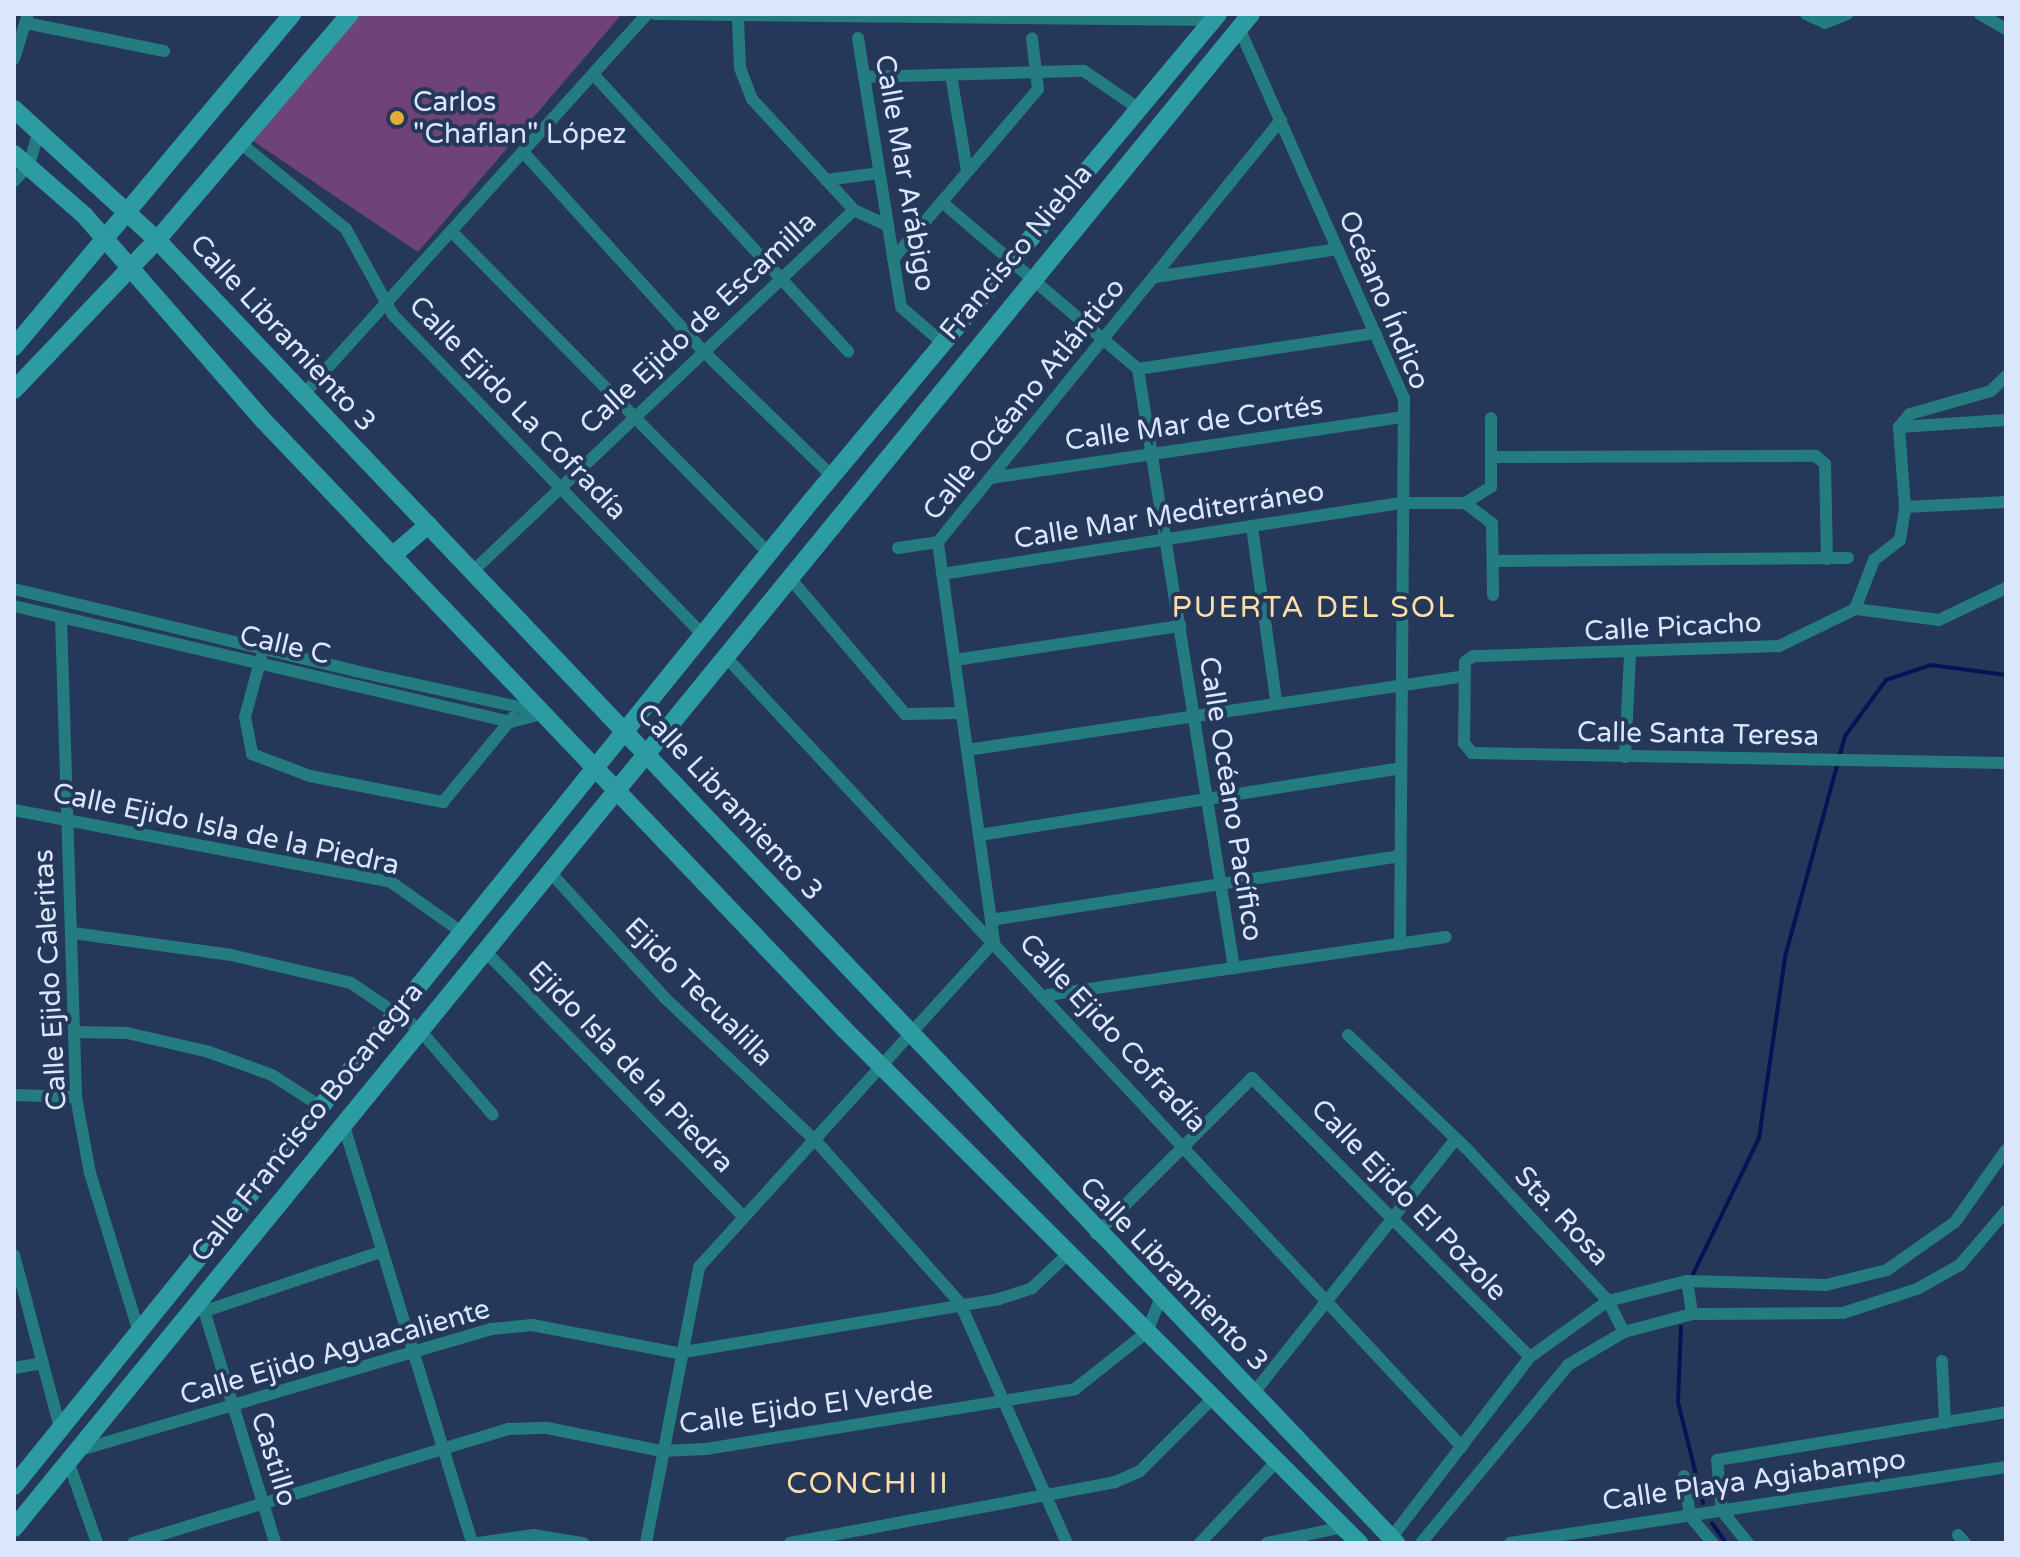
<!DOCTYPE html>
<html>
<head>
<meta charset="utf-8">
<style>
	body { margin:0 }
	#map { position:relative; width:2020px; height:1557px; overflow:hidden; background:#253859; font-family:"Varela Round",sans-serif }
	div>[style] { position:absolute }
	.green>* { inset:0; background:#6f4377 }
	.stream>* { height:4px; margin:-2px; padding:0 2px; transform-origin:2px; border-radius:2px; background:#001654 }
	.street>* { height:12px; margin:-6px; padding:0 6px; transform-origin:6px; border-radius:6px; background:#247b80 }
	.secondary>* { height:18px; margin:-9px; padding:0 9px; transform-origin:9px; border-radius:9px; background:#2c9ba2 }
	.dots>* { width:22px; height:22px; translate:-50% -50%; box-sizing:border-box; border:4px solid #253859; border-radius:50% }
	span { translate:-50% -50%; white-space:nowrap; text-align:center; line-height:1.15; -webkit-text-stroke:8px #253859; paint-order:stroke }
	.poi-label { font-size:28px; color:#dae6fc }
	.left { translate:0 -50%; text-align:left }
	.street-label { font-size:28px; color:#dae6fc }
	.neighbourhood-label { font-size:30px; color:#fedea6; letter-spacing:2px }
	.frame { position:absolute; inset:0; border:16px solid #dae6fc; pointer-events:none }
</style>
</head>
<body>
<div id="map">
	<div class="green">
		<i style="clip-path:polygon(358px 14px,622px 14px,418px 252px,250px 139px)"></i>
	</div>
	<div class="stream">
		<i style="left:1693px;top:1274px;width:151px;rotate:-64.1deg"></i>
		<i style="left:1759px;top:1138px;width:183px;rotate:-81.8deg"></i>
		<i style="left:1785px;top:957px;width:229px;rotate:-74.8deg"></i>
		<i style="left:1845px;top:736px;width:69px;rotate:-53.8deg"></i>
		<i style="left:1886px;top:680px;width:47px;rotate:-18.4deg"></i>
		<i style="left:1931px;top:665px;width:76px;rotate:7.6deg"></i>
		<i style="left:1681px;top:1327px;width:75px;rotate:92.3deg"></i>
		<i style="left:1678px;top:1402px;width:104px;rotate:76.1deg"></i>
		<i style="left:1712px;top:1523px;width:24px;rotate:55deg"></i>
	</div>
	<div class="street">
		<i style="left:655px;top:14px;width:558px;rotate:0.62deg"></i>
		<i style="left:1806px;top:14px;width:21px;rotate:25deg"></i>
		<i style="left:1825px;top:23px;width:24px;rotate:-22deg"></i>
		<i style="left:1980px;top:14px;width:30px;rotate:30deg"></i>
		<i style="left:738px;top:20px;width:48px;rotate:87.6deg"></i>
		<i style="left:740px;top:68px;width:33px;rotate:69deg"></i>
		<i style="left:752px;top:99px;width:151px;rotate:47.4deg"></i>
		<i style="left:854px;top:210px;width:35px;rotate:25deg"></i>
		<i style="left:26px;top:23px;width:141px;rotate:11.5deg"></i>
		<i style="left:1239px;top:28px;width:405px;rotate:66deg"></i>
		<i style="left:1404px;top:398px;width:546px;rotate:90.42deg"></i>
		<i style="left:858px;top:38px;width:272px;rotate:80.9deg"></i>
		<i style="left:901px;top:307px;width:58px;rotate:40.8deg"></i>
		<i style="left:14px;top:59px;width:47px;rotate:-72.7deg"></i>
		<i style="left:593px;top:74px;width:377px;rotate:47.4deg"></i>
		<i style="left:951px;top:75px;width:97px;rotate:80.5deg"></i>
		<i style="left:864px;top:77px;width:220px;rotate:-1.6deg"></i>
		<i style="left:1084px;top:71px;width:67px;rotate:34.6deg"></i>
		<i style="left:239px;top:142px;width:138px;rotate:39.1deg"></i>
		<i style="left:346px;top:229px;width:98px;rotate:61.3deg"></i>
		<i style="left:393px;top:315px;width:448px;rotate:45.9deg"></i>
		<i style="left:524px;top:153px;width:266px;rotate:47.9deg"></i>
		<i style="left:702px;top:350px;width:181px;rotate:44.1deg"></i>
		<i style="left:826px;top:180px;width:53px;rotate:-7.5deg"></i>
		<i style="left:14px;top:181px;width:22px;rotate:-47deg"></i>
		<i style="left:29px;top:165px;width:35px;rotate:-74deg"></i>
		<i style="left:943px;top:203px;width:256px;rotate:40.4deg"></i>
		<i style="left:1138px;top:369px;width:607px;rotate:80.89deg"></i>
		<i style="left:453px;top:233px;width:450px;rotate:45.4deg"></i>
		<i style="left:893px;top:259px;width:223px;rotate:-49.5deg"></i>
		<i style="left:1038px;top:89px;width:51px;rotate:-96.7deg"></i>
		<i style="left:1155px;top:277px;width:185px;rotate:-8.7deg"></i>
		<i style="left:1138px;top:369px;width:240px;rotate:-8.6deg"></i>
		<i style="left:303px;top:395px;width:513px;rotate:-47.92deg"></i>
		<i style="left:1899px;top:427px;width:17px;rotate:-50deg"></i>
		<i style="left:1910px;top:414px;width:84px;rotate:-15.9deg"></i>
		<i style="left:1991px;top:391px;width:21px;rotate:-45deg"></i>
		<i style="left:1492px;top:457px;width:324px;rotate:-0.2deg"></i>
		<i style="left:1816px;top:456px;width:12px;rotate:42deg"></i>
		<i style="left:1825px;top:464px;width:95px;rotate:88.8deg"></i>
		<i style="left:990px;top:478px;width:418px;rotate:-8.4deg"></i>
		<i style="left:1465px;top:503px;width:31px;rotate:-32deg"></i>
		<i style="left:1491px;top:487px;width:69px;rotate:-90deg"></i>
		<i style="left:1905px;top:507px;width:101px;rotate:-2.8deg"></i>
		<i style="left:1252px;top:527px;width:176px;rotate:82.1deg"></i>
		<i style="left:898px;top:548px;width:40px;rotate:-8.5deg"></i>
		<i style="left:1493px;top:561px;width:355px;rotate:-0.5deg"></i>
		<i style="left:472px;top:572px;width:526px;rotate:-43.46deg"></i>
		<i style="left:942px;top:574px;width:466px;rotate:-8.8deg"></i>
		<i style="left:1403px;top:503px;width:62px"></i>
		<i style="left:1465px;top:503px;width:34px;rotate:37deg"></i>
		<i style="left:1492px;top:523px;width:72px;rotate:89.2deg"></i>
		<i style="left:789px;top:577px;width:180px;rotate:49.7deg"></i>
		<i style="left:905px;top:714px;width:57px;rotate:-1deg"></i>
		<i style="left:2006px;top:588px;width:74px;rotate:154.5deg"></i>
		<i style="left:1939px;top:620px;width:85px;rotate:-172.5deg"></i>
		<i style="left:1855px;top:609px;width:85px;rotate:154deg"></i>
		<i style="left:1779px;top:646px;width:306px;rotate:178.1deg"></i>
		<i style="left:1473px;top:656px;width:10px;rotate:143deg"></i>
		<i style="left:1465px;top:662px;width:81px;rotate:90.7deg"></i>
		<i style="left:1464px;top:743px;width:13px;rotate:51deg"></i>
		<i style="left:1472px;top:753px;width:534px;rotate:1.07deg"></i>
		<i style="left:14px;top:589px;width:351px;rotate:13.5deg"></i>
		<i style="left:355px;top:671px;width:172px;rotate:12.4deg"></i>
		<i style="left:523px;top:708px;width:11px;rotate:-27deg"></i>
		<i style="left:14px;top:606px;width:510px;rotate:13.14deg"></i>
		<i style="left:511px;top:722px;width:34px;rotate:-15deg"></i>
		<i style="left:1855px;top:609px;width:53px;rotate:-68.8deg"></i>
		<i style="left:1874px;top:560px;width:33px;rotate:-38deg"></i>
		<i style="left:1900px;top:540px;width:33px;rotate:-81deg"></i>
		<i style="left:1905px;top:507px;width:80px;rotate:-94.3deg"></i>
		<i style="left:1899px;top:427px;width:107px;rotate:-3.7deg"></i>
		<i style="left:61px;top:618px;width:479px;rotate:88.2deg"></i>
		<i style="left:76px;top:1097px;width:77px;rotate:79.6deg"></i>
		<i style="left:90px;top:1173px;width:166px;rotate:72.9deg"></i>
		<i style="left:725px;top:656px;width:1081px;rotate:47.02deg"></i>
		<i style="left:261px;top:658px;width:61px;rotate:105.2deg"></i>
		<i style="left:245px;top:717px;width:38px;rotate:79deg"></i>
		<i style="left:252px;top:754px;width:62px;rotate:20.8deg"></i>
		<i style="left:310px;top:776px;width:136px;rotate:11.1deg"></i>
		<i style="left:443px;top:802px;width:110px;rotate:-50.5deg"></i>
		<i style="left:955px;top:660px;width:228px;rotate:-8.6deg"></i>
		<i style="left:967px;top:750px;width:503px;rotate:-8.45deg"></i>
		<i style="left:1625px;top:757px;width:101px;rotate:-87.2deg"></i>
		<i style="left:14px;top:810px;width:384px;rotate:10.8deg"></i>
		<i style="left:391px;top:882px;width:88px;rotate:35.3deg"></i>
		<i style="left:979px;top:835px;width:427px;rotate:-9deg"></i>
		<i style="left:550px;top:872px;width:171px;rotate:47.6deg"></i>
		<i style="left:665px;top:998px;width:209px;rotate:43.5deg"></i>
		<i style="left:817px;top:1142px;width:215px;rotate:48.4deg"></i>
		<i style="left:960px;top:1303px;width:263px;rotate:66deg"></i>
		<i style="left:991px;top:920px;width:414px;rotate:-8.9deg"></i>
		<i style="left:73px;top:933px;width:160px;rotate:7.9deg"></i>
		<i style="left:231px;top:955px;width:123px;rotate:13.1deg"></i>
		<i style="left:351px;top:983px;width:82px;rotate:34.1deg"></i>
		<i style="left:419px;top:1029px;width:113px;rotate:49.3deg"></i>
		<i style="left:485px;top:951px;width:370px;rotate:45.8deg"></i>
		<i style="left:1048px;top:995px;width:402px;rotate:-8.3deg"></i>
		<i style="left:74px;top:1032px;width:53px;rotate:1.1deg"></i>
		<i style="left:127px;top:1033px;width:84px;rotate:13deg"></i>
		<i style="left:209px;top:1052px;width:67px;rotate:20.1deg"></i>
		<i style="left:272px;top:1075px;width:57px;rotate:32.9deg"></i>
		<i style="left:1348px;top:1035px;width:163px;rotate:43.8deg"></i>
		<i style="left:1466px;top:1148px;width:209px;rotate:47.1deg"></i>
		<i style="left:1608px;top:1301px;width:35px;rotate:63deg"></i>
		<i style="left:14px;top:1095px;width:62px;rotate:1.8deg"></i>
		<i style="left:343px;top:1123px;width:439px;rotate:72.9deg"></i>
		<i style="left:1096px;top:1234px;width:221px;rotate:-45deg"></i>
		<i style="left:1252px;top:1078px;width:394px;rotate:45.1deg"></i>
		<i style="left:14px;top:1255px;width:179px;rotate:75.1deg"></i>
		<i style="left:1687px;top:1281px;width:33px;rotate:81deg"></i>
		<i style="left:200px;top:1297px;width:257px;rotate:73deg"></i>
		<i style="left:205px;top:1311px;width:185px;rotate:-18.6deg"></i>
		<i style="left:1942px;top:1361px;width:62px;rotate:87.2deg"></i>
		<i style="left:14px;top:1368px;width:27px;rotate:-10deg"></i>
		<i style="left:1252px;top:1395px;width:325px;rotate:-51.5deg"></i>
		<i style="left:80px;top:1450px;width:429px;rotate:-16.4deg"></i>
		<i style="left:492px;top:1329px;width:40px;rotate:-5.7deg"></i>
		<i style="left:532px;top:1325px;width:149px;rotate:10.9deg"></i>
		<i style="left:678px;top:1353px;width:326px;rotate:-9.5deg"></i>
		<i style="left:999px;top:1299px;width:35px;rotate:-18deg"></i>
		<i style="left:1032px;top:1288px;width:50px;rotate:-43.4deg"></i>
		<i style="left:68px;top:1461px;width:87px;rotate:70.5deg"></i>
		<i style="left:1684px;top:1476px;width:40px;rotate:81.5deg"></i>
		<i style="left:1690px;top:1516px;width:35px;rotate:50deg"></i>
		<i style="left:1958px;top:1535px;width:11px;rotate:49deg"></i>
		<i style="left:1391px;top:1538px;width:228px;rotate:-52.5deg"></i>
		<i style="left:1530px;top:1357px;width:96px;rotate:-35.7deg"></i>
		<i style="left:1608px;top:1301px;width:81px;rotate:-14.2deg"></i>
		<i style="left:1687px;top:1281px;width:139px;rotate:1.6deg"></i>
		<i style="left:1826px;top:1285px;width:63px;rotate:-13.8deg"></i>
		<i style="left:1887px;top:1270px;width:83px;rotate:-35.2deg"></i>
		<i style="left:1955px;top:1222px;width:88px;rotate:-54.7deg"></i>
		<i style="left:133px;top:1543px;width:393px;rotate:-16.9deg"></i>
		<i style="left:509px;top:1429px;width:38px;rotate:-2deg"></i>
		<i style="left:547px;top:1428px;width:116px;rotate:11.4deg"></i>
		<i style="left:661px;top:1451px;width:45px;rotate:-2.5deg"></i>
		<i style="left:706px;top:1449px;width:374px;rotate:-9.2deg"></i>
		<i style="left:1075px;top:1389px;width:92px;rotate:-38.4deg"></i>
		<i style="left:1147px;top:1332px;width:35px;rotate:-68deg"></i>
		<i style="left:478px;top:1543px;width:56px;rotate:-8.3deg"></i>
		<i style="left:533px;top:1535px;width:51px;rotate:9.1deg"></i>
		<i style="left:646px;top:1543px;width:281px;rotate:-79.1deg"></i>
		<i style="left:699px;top:1267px;width:439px;rotate:-47.8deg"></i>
		<i style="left:994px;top:942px;width:404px;rotate:-98deg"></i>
		<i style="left:938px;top:542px;width:544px;rotate:-50.9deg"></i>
		<i style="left:790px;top:1543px;width:331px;rotate:-10.6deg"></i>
		<i style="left:1115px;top:1482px;width:26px;rotate:-23deg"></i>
		<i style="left:1139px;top:1472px;width:106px;rotate:-45deg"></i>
		<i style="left:1200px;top:1543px;width:114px;rotate:-46.8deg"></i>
		<i style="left:1267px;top:1543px;width:79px;rotate:-11.7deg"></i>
		<i style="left:1421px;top:1543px;width:231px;rotate:-50.4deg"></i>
		<i style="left:1568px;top:1365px;width:65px;rotate:-30.5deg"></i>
		<i style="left:1624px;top:1332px;width:70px;rotate:-14.8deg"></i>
		<i style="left:1692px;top:1314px;width:151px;rotate:-0.4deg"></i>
		<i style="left:1843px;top:1313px;width:78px;rotate:-18deg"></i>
		<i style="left:1917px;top:1289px;width:49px;rotate:-29.2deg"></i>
		<i style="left:1960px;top:1265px;width:71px;rotate:-49.6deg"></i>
		<i style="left:1510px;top:1543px;width:502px;rotate:-8.71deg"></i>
		<i style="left:1748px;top:1543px;width:41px;rotate:-129.1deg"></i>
		<i style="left:1722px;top:1511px;width:51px;rotate:-95.6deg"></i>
		<i style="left:1717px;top:1460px;width:293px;rotate:-9.4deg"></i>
	</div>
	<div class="secondary">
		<i style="left:14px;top:109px;width:194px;rotate:42.5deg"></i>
		<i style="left:157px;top:240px;width:1798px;rotate:46.44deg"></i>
		<i style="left:14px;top:154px;width:94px;rotate:41.1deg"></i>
		<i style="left:85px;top:216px;width:272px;rotate:48.9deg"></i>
		<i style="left:264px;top:421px;width:840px;rotate:46.35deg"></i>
		<i style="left:844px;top:1029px;width:728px;rotate:44.94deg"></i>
		<i style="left:14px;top:347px;width:434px;rotate:-50.1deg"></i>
		<i style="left:14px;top:390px;width:207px;rotate:-46.4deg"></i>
		<i style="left:157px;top:240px;width:297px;rotate:-49.5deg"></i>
		<i style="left:392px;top:556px;width:48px;rotate:-40.7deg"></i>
		<i style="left:14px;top:1486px;width:1268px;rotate:-51.02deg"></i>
		<i style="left:812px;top:500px;width:633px;rotate:-50.12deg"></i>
		<i style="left:14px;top:1528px;width:1955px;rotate:-50.75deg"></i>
	</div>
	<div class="dots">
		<i style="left:397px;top:118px;background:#e6ad36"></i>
	</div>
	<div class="poi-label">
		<span class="left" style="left:413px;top:118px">Carlos<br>"Chaflan" López</span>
	</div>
	<div class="street-label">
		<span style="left:905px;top:173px;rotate:80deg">Calle Mar Arábigo</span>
		<span style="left:1016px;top:252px;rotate:-50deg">Francisco Niebla</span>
		<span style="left:1384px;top:300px;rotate:67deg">Océano Índico</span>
		<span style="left:698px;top:323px;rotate:-43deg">Calle Ejido de Escamilla</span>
		<span style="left:283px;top:333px;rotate:47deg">Calle Libramiento 3</span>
		<span style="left:1024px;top:399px;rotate:-51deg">Calle Océano Atlántico</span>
		<span style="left:518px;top:408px;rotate:46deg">Calle Ejido La Cofradía</span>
		<span style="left:1194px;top:423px;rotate:-8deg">Calle Mar de Cortés</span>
		<span style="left:1169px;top:515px;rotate:-9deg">Calle Mar Mediterráneo</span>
		<span style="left:1673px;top:627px;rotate:-3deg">Calle Picacho</span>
		<span style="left:285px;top:645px;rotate:13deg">Calle C</span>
		<span style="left:1698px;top:734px;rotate:1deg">Calle Santa Teresa</span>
		<span style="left:1231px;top:799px;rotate:81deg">Calle Océano Pacífico</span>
		<span style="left:730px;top:802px;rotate:47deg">Calle Libramiento 3</span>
		<span style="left:226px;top:829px;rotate:12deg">Calle Ejido Isla de la Piedra</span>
		<span style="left:50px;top:980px;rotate:-93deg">Calle Ejido Caleritas</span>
		<span style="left:699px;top:992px;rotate:45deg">Ejido Tecualilla</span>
		<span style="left:1113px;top:1033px;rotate:47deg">Calle Ejido Cofradía</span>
		<span style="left:631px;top:1067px;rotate:46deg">Ejido Isla de la Piedra</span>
		<span style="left:307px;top:1122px;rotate:-51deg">Calle Francisco Bocanegra</span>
		<span style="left:1409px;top:1200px;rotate:46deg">Calle Ejido El Pozole</span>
		<span style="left:1562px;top:1216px;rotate:47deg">Sta. Rosa</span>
		<span style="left:1174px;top:1274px;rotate:46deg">Calle Libramiento 3</span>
		<span style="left:335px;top:1352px;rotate:-16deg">Calle Ejido Aguacaliente</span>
		<span style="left:806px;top:1407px;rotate:-8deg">Calle Ejido El Verde</span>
		<span style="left:274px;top:1459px;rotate:73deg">Castillo</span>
		<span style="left:1754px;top:1480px;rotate:-8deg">Calle Playa Agiabampo</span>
	</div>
	<div class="neighbourhood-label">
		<span style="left:1314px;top:608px">PUERTA DEL SOL</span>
		<span style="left:868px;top:1484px">CONCHI II</span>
	</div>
	<div class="frame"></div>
</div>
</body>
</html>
